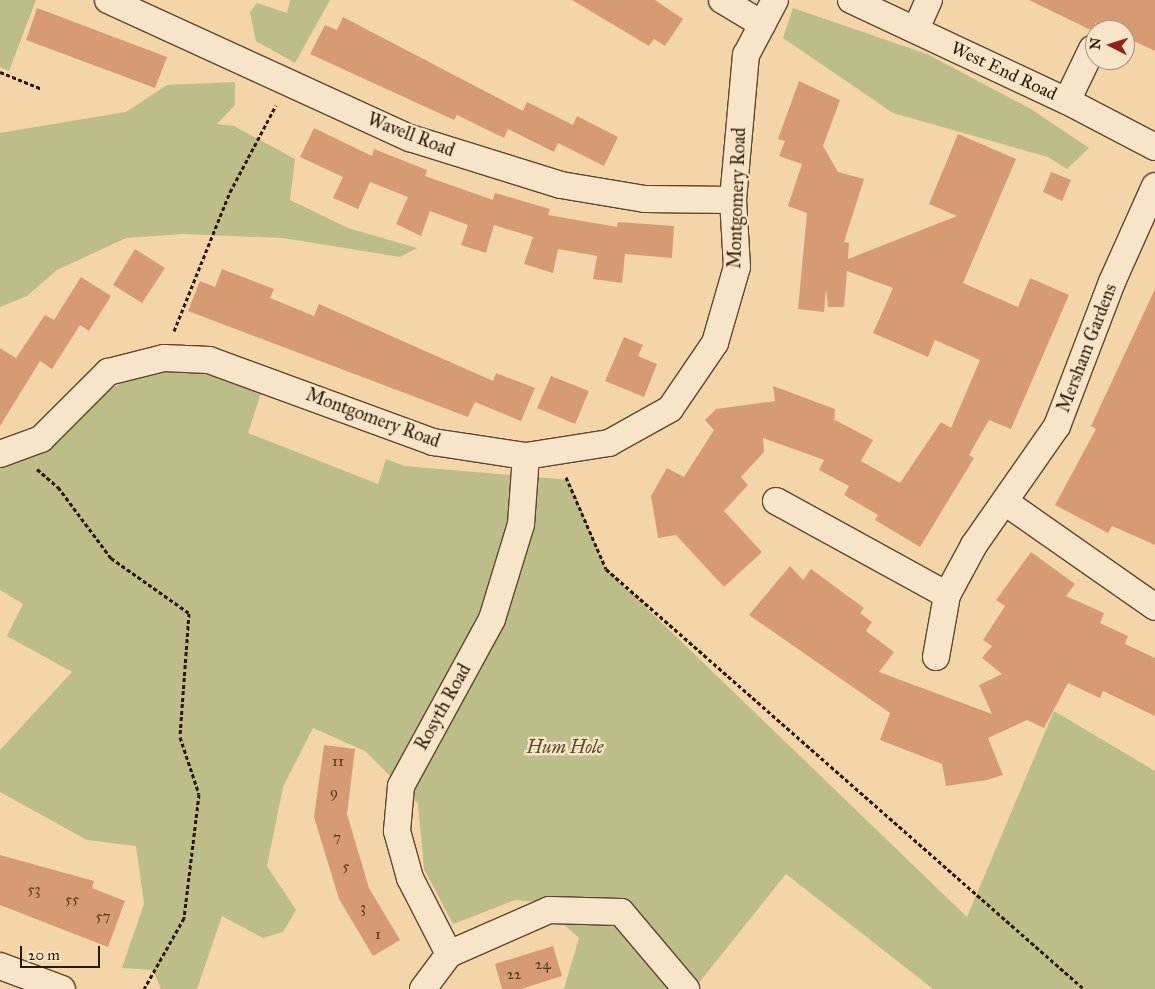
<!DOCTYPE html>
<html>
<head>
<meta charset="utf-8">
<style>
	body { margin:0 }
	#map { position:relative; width:1155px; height:989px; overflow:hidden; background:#f4d5aa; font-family:"IM FELL Great Primer",serif }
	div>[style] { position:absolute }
	.green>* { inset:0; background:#bcbd88 }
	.building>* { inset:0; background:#d79b73 }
	.path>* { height:3px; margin-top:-1.5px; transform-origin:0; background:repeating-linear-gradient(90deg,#2a1802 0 4px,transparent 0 6.5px) }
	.roads { filter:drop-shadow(1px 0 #5c472c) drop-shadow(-1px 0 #5c472c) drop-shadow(0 1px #5c472c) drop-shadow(0 -1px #5c472c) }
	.minor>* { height:26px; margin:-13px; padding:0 13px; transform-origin:13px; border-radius:13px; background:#f8e4c8 }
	span { translate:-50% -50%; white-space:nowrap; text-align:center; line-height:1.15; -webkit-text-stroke:5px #f8e4c8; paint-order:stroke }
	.number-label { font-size:15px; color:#55391e }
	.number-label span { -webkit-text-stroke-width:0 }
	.street-label { font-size:18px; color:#2a1802 }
	.park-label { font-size:18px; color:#564a2a; font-style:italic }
	.north { position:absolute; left:1085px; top:20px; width:50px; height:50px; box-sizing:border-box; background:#f8e4c8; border:1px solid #a69279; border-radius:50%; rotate:275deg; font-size:14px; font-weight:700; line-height:20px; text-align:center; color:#2a1802 }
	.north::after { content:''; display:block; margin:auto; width:18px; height:22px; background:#8f2418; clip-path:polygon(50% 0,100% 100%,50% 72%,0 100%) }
	.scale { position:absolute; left:20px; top:946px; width:80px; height:22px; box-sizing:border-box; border:2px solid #2a1802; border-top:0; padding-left:6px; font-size:15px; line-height:18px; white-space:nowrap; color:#2a1802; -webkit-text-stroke:4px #f8e4c8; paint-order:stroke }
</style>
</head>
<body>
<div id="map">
	<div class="green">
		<i style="clip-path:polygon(0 0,36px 0,9px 71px,0 67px)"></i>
		<i style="clip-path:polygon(290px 0,330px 0,295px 63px,256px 41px,250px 12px,257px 3px,287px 13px)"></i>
		<i style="clip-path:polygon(793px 8px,927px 54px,1031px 109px,1089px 148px,1067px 169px,1048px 157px,893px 113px,783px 38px)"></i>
		<i style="clip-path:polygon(235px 82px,235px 105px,217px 124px,234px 126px,295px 159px,290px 200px,348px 228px,417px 248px,400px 257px,283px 238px,183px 234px,126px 238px,57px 270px,27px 296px,0 307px,0 133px,126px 112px,167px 85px)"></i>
		<i style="clip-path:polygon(176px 363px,262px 390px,248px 433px,378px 484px,386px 459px,404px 466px,569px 480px,606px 569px,967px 917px,1054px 711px,1155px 771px,1155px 989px,933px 989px,786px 874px,694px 989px,564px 989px,579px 938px,538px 902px,515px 900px,453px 924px,424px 869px,418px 804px,365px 751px,313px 728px,283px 787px,267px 866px,296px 910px,283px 932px,263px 938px,222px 916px,197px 989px,161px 989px,153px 970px,122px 968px,144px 904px,136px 846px,87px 840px,0 792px,0 750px,72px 672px,7px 636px,23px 604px,0 590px,0 467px,53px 445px,107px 391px,136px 375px)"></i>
	</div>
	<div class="building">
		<i style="clip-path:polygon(572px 0,655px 0,683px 19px,665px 46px,654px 39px,649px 46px)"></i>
		<i style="clip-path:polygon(1029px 0,1155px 0,1155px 51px,1125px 37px,1125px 30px,1111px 30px,1095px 23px,1095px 32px)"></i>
		<i style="clip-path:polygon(37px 8px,167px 57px,155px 88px,26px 40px)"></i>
		<i style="clip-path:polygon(343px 17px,523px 111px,527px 102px,573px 125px,577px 116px,618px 137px,604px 166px,558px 143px,554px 152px,508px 129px,504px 138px,457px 115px,454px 120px,310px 54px,325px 25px,337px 30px)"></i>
		<i style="clip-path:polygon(799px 81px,840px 100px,823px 146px,838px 172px,864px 179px,844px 242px,849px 243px,848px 259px,957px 216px,929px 204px,958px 134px,1016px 159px,963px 283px,1018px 307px,1030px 278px,1069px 295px,1011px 429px,989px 420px,969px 455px,974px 458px,920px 547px,875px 520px,878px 515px,844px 495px,849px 486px,819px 470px,824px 460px,763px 438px,764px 452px,741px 477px,748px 485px,724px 511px,762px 552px,724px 587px,676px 535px,658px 538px,651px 496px,667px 468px,684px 477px,714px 430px,705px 420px,716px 409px,775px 401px,773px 386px,835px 409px,834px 424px,835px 420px,873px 440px,861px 461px,900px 483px,941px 422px,951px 428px,980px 360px,935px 340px,928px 357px,873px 333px,893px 288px,847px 271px,844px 307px,828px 307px,826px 288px,824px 312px,798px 309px,807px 213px,788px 206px,802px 164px,779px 156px,785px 141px,778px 139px)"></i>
		<i style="clip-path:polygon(314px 128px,372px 156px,374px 149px,427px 170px,425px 176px,493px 200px,495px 193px,550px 209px,548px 215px,617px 227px,618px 222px,674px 226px,672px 258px,625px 254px,622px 283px,593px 279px,597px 256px,558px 249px,553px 273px,524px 264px,533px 237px,494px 225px,486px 253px,461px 245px,468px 225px,430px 211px,421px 236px,396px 224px,408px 197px,370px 182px,358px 209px,333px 198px,343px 177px,300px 157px)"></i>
		<i style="clip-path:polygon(1051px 172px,1071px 180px,1062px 201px,1043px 192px)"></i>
		<i style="clip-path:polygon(135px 249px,165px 268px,142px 303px,113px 285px)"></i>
		<i style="clip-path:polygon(222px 269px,274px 289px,270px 298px,314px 316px,319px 304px,493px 381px,496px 373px,535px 388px,521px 421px,475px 402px,468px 417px,188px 311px,200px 281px,215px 287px)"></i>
		<i style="clip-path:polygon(81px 277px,111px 296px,89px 331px,80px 325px,52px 369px,40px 361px,0 426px,0 348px,16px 358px,45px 315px,54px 320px)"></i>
		<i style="clip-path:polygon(1155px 289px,1155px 545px,1112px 526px,1108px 533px,1055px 505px,1096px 429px,1091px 426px)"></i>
		<i style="clip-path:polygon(624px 337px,643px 345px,638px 356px,657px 364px,644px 397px,605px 381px)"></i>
		<i style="clip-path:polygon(551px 376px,589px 391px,575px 424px,537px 408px)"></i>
		<i style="clip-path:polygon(1031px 552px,1075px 584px,1066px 596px,1104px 613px,1100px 623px,1128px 636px,1125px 644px,1155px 658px,1155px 716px,1103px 691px,1100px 698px,1068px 683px,1044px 728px,1027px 720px,988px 738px,1003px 775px,987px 780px,946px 786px,942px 764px,880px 740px,890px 713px,749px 615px,790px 566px,803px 580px,811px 569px,864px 608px,860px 613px,872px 622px,866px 631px,894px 652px,879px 672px,992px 714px,979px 685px,1002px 674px,982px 658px,992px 646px,983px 640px,1005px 606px,996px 600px)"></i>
		<i style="clip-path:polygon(324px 745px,355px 749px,347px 814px,369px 888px,400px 940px,373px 956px,339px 899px,314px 817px)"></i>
		<i style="clip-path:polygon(0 855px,94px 881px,92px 888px,125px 901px,108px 947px,0 905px)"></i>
		<i style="clip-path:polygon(553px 946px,562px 976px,521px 989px,502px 989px,495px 964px)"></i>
	</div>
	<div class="path">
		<i style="left:0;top:72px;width:45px;rotate:22deg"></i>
		<i style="left:174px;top:331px;width:150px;rotate:-68.1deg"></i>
		<i style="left:230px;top:192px;width:98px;rotate:-62.1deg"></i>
		<i style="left:37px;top:469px;width:28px;rotate:41deg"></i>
		<i style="left:58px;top:487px;width:89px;rotate:53.3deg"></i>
		<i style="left:111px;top:558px;width:95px;rotate:35.2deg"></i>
		<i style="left:189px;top:613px;width:124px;rotate:94.2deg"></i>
		<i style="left:180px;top:737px;width:60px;rotate:71.6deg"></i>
		<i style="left:199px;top:794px;width:125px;rotate:96.9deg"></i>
		<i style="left:184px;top:918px;width:81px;rotate:119.4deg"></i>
		<i style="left:566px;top:477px;width:100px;rotate:66.5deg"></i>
		<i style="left:606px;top:569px;width:636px;rotate:41.3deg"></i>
	</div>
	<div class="roads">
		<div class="minor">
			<i style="left:108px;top:0;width:332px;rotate:24.6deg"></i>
			<i style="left:410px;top:138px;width:158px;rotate:17.3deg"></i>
			<i style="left:561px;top:185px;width:85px;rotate:9.5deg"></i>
			<i style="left:645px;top:199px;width:88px;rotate:0.7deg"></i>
			<i style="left:722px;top:0;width:47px;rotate:31deg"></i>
			<i style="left:851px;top:0;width:238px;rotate:25.1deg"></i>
			<i style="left:1067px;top:101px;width:99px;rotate:27.6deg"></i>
			<i style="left:916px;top:29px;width:32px;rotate:-66deg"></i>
			<i style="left:1067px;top:101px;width:58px;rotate:-64.3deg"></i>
			<i style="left:0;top:454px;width:44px;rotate:-20.1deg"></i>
			<i style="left:41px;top:439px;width:95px;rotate:-45deg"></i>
			<i style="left:108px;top:372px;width:58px;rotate:-14deg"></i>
			<i style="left:164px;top:358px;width:45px;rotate:2.5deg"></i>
			<i style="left:209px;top:360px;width:239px;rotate:20.1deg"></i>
			<i style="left:433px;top:442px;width:94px;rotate:8.6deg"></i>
			<i style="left:526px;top:456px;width:84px;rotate:-8.9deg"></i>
			<i style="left:609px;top:443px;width:70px;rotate:-29.1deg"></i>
			<i style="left:670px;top:409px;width:80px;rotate:-55.7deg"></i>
			<i style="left:715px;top:343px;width:79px;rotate:-73.9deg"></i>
			<i style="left:737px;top:267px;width:67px;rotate:-93.4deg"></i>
			<i style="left:733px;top:200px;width:146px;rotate:-84.9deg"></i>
			<i style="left:746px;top:55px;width:62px;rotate:-62.2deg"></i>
			<i style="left:776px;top:501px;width:195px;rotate:28.8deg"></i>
			<i style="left:1005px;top:502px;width:183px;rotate:35deg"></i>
			<i style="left:936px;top:657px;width:63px;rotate:-79.9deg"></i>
			<i style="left:947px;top:595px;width:57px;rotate:-61.6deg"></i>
			<i style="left:974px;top:545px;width:145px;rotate:-55.1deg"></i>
			<i style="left:1057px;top:426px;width:154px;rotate:-69.1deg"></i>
			<i style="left:1112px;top:282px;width:105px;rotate:-65.9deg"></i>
			<i style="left:449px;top:954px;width:85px;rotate:-117.2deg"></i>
			<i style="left:410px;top:878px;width:49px;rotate:-105.5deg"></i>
			<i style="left:397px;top:831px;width:45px;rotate:-84.9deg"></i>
			<i style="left:401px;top:786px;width:190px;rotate:-61.4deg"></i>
			<i style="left:492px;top:619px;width:99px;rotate:-73deg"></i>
			<i style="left:521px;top:524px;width:68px;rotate:-85.8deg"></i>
			<i style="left:0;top:966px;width:66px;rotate:20.4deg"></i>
			<i style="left:423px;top:989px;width:44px;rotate:-53.4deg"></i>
			<i style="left:449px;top:954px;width:109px;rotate:-23.7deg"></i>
			<i style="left:549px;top:910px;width:72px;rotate:1.6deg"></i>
			<i style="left:621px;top:912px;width:101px;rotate:49.8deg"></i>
		</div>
	</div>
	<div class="number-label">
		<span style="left:338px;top:762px">11</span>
		<span style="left:334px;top:793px">9</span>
		<span style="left:337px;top:838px">7</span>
		<span style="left:346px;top:867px">5</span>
		<span style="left:34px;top:890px">53</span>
		<span style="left:72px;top:900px">55</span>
		<span style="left:363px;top:908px">3</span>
		<span style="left:103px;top:917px">57</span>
		<span style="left:378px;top:935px">1</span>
		<span style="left:543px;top:965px">24</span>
		<span style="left:514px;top:975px">22</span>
	</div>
	<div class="street-label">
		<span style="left:1004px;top:71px;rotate:25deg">West End Road</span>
		<span style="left:411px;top:135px;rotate:21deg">Wavell Road</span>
		<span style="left:737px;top:198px;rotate:-88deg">Montgomery Road</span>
		<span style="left:1087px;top:348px;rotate:-69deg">Mersham Gardens</span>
		<span style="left:373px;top:418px;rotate:20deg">Montgomery Road</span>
		<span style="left:443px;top:707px;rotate:-61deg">Rosyth Road</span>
	</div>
	<div class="park-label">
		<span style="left:565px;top:747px">Hum Hole</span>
	</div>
	<div class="north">N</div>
	<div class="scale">20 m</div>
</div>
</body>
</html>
